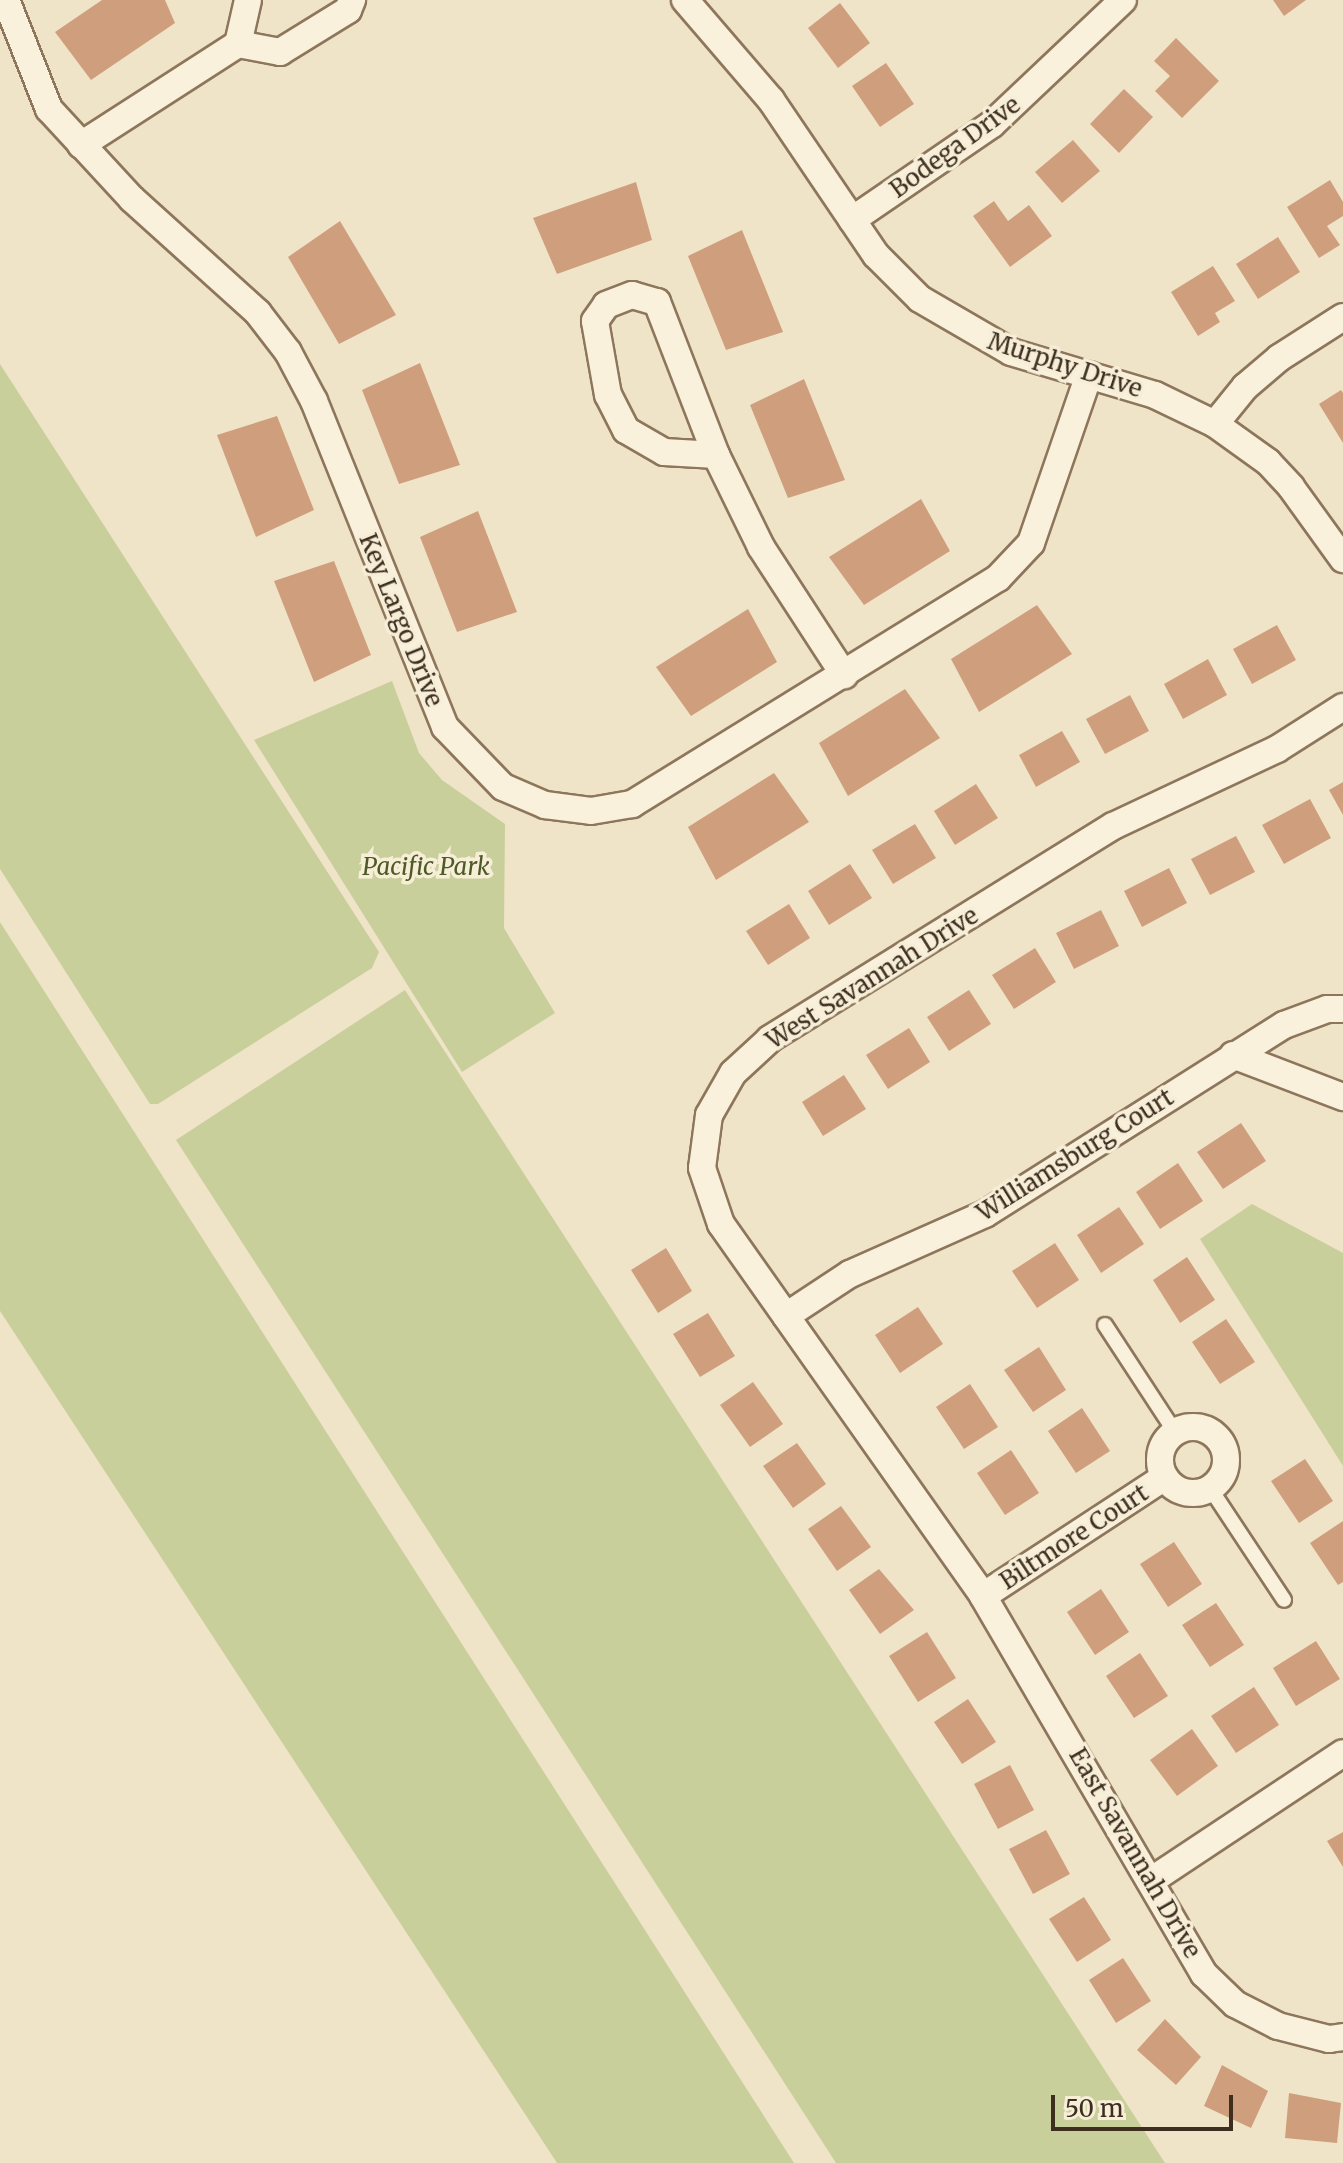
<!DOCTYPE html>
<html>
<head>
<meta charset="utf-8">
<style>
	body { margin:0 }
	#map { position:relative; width:1343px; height:2163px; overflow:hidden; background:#f0e4c8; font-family:Merriweather,serif }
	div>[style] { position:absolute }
	.green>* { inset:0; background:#c9cf9b }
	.building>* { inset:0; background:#cf9f7d }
	.roads { filter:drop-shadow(2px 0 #8d765c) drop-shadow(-2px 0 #8d765c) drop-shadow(0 2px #8d765c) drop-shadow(0 -2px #8d765c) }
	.lane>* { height:14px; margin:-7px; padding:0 7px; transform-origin:7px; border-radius:7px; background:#faf1dc }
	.street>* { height:26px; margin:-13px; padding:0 13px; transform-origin:13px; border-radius:13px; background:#faf1dc }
	.street>.ring { margin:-13px; padding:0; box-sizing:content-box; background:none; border:26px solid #faf1dc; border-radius:50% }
	span { translate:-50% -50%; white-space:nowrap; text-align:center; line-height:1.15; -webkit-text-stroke:7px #f7eed8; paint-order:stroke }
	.street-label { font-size:24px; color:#3d2e20 }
	.park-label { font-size:24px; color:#4d5a26; font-style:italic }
	.scale { position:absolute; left:1051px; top:2095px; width:182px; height:36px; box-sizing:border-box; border:4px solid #3d2e20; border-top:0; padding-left:10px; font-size:24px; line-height:28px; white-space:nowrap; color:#3d2e20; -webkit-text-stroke:6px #f7eed8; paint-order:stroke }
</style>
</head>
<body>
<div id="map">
	<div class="green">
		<i style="clip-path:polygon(0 364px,379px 952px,372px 968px,158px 1104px,150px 1104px,0 869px)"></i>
		<i style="clip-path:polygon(392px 681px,419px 753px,442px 780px,505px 824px,504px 928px,555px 1013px,462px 1072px,254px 740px)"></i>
		<i style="clip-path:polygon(0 922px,794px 2163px,557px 2163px,0 1311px)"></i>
		<i style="clip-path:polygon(405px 990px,1165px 2163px,836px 2163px,176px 1140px)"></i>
		<i style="clip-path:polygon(1252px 1204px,1343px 1253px,1343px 1466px,1200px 1239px)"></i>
	</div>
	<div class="building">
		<i style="clip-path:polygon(102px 0,165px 0,175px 23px,91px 80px,55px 32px)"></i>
		<i style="clip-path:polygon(1273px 0,1306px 0,1284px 16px)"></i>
		<i style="clip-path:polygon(840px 3px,870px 43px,838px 68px,808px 28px)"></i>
		<i style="clip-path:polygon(1176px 38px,1219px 81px,1182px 118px,1155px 91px,1170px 76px,1154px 61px)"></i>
		<i style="clip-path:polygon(886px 63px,914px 104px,880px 127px,852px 86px)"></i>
		<i style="clip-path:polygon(1124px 89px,1153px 117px,1119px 153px,1090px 124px)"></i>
		<i style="clip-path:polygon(1073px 140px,1100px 171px,1062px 203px,1035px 172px)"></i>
		<i style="clip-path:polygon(1330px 180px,1343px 202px,1343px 216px,1327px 226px,1340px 245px,1319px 258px,1287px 207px)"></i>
		<i style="clip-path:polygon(636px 182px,652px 240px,557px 274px,533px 218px)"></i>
		<i style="clip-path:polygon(994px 201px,1008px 221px,1029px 205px,1052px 236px,1010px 267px,973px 216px)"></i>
		<i style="clip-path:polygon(340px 221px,396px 315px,339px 344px,288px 257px)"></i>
		<i style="clip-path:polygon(742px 230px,783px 332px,726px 350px,688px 256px)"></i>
		<i style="clip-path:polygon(1278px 237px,1300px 272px,1258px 299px,1236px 264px)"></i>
		<i style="clip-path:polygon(1213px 266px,1235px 301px,1215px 313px,1220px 322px,1198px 336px,1171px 292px)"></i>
		<i style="clip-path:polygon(420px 363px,460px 465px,399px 484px,362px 390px)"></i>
		<i style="clip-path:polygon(804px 379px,845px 480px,788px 498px,750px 405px)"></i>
		<i style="clip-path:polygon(1341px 390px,1343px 393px,1343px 443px,1319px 404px)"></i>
		<i style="clip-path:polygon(277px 416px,314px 510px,256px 537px,217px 435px)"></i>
		<i style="clip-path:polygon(921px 499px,950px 551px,864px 605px,829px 557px)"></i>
		<i style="clip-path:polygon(478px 511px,517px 612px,457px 632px,420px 537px)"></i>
		<i style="clip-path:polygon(334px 561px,371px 655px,314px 682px,274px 581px)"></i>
		<i style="clip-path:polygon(1037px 605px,1072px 654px,979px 712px,951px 659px)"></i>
		<i style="clip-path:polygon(748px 609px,777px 662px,691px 716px,656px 667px)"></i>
		<i style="clip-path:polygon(1277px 625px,1296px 660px,1252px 684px,1233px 649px)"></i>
		<i style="clip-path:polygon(1208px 659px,1227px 695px,1183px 719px,1164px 684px)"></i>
		<i style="clip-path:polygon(905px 689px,940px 738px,848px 796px,819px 743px)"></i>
		<i style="clip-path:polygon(1130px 695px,1149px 731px,1105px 754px,1086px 719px)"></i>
		<i style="clip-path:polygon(1062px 731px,1080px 762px,1036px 787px,1019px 755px)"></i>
		<i style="clip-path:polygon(774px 773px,809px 822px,716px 880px,688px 827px)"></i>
		<i style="clip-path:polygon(1343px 782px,1343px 815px,1329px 790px)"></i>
		<i style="clip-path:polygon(976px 784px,998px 818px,955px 845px,934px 811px)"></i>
		<i style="clip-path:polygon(1310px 799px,1331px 838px,1284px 864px,1262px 825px)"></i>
		<i style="clip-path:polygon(915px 824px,936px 858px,893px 884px,872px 850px)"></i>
		<i style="clip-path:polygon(1236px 836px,1255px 872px,1210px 895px,1191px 859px)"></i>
		<i style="clip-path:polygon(850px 864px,872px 898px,829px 925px,808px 891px)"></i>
		<i style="clip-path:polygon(1169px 868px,1187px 903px,1142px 927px,1124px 891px)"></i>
		<i style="clip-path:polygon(789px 904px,810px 938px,768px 965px,746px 931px)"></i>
		<i style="clip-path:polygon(1101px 910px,1119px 946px,1074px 969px,1056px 933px)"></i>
		<i style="clip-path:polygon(1035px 948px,1056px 982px,1014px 1009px,992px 975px)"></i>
		<i style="clip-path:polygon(969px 990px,991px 1024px,949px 1051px,927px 1017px)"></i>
		<i style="clip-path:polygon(909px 1028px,930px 1062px,888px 1089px,866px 1055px)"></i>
		<i style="clip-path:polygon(844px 1075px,866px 1109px,823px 1136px,802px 1102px)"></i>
		<i style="clip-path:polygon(1241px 1123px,1266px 1161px,1223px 1189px,1197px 1152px)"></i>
		<i style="clip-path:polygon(1178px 1163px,1203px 1201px,1160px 1229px,1136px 1192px)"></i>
		<i style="clip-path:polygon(1119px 1207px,1144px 1244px,1101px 1273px,1077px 1235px)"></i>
		<i style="clip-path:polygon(1055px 1243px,1079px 1280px,1037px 1308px,1012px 1271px)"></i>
		<i style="clip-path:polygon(666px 1248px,692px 1291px,658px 1313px,631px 1270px)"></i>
		<i style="clip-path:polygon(1187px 1257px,1215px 1300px,1180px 1323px,1153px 1280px)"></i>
		<i style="clip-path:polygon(918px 1307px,943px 1344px,900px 1373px,875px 1335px)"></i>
		<i style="clip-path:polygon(708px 1313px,735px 1356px,700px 1377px,673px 1334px)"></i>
		<i style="clip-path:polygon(1226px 1319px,1255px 1362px,1220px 1384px,1192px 1342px)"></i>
		<i style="clip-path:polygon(1039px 1347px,1066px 1390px,1033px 1412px,1004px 1370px)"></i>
		<i style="clip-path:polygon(753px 1382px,783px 1424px,750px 1447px,720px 1405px)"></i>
		<i style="clip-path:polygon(970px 1384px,998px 1427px,964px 1449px,936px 1407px)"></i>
		<i style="clip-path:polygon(1082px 1408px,1110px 1451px,1076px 1473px,1048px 1431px)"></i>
		<i style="clip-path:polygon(797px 1443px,826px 1484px,793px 1508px,763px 1466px)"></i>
		<i style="clip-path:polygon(1011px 1450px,1039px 1493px,1005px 1515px,977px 1473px)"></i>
		<i style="clip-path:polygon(1305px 1459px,1333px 1501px,1299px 1523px,1271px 1481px)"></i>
		<i style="clip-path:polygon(841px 1506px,871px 1547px,837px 1571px,808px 1529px)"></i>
		<i style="clip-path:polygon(1343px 1521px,1343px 1582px,1338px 1585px,1310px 1543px)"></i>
		<i style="clip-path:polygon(1174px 1542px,1202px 1584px,1168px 1607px,1140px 1564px)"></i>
		<i style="clip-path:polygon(879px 1569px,914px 1610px,880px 1634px,849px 1590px)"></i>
		<i style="clip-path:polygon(1101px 1589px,1129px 1632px,1095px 1655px,1067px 1612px)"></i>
		<i style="clip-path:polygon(1216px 1603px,1244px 1645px,1210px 1667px,1182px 1625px)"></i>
		<i style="clip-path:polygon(927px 1632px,956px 1678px,918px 1702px,889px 1656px)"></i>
		<i style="clip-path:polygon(1316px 1641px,1340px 1679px,1296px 1706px,1273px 1668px)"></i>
		<i style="clip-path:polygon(1140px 1653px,1168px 1696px,1134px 1718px,1106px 1676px)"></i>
		<i style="clip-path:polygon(1254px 1687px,1279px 1725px,1236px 1753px,1211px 1716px)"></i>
		<i style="clip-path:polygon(968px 1699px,996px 1742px,962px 1764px,934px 1722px)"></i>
		<i style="clip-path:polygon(1192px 1729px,1218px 1766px,1177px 1796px,1150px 1760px)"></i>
		<i style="clip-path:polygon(1010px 1765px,1034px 1810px,998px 1829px,974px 1784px)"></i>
		<i style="clip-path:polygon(1046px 1830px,1070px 1874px,1033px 1894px,1009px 1849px)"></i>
		<i style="clip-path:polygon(1343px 1832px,1343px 1867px,1327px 1841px)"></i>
		<i style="clip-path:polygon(1084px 1897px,1111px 1940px,1077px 1962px,1049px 1919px)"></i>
		<i style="clip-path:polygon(1123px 1958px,1151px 2001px,1116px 2023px,1089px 1980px)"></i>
		<i style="clip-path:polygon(1165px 2019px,1201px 2057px,1176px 2085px,1137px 2050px)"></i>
		<i style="clip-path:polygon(1222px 2065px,1268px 2091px,1251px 2128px,1204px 2106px)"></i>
		<i style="clip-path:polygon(1289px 2093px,1341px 2103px,1337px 2143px,1285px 2138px)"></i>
	</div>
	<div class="roads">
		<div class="lane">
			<i style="left:1105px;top:1325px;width:128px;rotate:56.8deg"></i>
			<i style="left:1210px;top:1488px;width:134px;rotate:56.5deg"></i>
		</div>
		<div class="street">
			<i style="left:6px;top:0;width:117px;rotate:68.5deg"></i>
			<i style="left:49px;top:109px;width:122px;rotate:47.3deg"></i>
			<i style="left:132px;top:199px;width:170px;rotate:42.1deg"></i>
			<i style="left:258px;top:313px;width:49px;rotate:52.4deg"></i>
			<i style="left:288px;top:352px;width:55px;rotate:62deg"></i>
			<i style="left:314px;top:401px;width:351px;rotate:68.1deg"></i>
			<i style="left:445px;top:727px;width:83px;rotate:46deg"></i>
			<i style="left:503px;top:787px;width:46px;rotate:23.2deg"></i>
			<i style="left:545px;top:805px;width:46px;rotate:7.4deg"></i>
			<i style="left:591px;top:811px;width:42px;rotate:-9.7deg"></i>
			<i style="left:632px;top:804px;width:430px;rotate:-31.7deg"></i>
			<i style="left:998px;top:578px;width:48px;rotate:-46.7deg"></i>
			<i style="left:1031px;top:543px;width:178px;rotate:-71deg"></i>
			<i style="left:685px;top:0;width:132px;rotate:49.3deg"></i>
			<i style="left:771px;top:100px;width:187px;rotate:55.9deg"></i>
			<i style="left:876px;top:255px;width:62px;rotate:45deg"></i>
			<i style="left:920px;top:299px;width:105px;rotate:30.2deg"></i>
			<i style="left:1011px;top:352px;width:150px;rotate:16.6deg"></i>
			<i style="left:1155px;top:395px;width:67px;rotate:25.8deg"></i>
			<i style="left:1215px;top:424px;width:65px;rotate:35.6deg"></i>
			<i style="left:1268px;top:462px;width:34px;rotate:47deg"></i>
			<i style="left:1291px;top:487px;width:89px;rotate:54.2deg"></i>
			<i style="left:238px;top:44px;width:45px;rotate:-77.2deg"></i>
			<i style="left:81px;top:145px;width:187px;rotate:-32.8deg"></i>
			<i style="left:238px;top:44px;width:43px;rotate:10.8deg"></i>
			<i style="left:280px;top:52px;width:80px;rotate:-31.7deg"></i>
			<i style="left:348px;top:10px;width:11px;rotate:-68deg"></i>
			<i style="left:852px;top:220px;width:170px;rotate:-34.4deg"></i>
			<i style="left:992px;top:124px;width:180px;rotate:-43.4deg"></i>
			<i style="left:1215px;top:424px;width:48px;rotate:-51deg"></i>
			<i style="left:1245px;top:387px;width:45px;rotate:-40.5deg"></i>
			<i style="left:1279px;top:358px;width:76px;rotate:-32.6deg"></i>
			<i style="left:716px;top:455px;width:52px;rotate:-176.7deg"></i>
			<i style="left:664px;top:452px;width:44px;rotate:-149.9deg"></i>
			<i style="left:626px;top:430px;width:39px;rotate:-117deg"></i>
			<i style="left:608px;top:395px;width:75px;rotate:-100deg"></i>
			<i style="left:595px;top:321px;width:19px;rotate:-55deg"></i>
			<i style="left:606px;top:305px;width:28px;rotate:-21deg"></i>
			<i style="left:632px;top:295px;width:26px;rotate:16deg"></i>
			<i style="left:657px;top:302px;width:164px;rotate:68.9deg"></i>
			<i style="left:716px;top:455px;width:102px;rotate:63.9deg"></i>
			<i style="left:761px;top:547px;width:153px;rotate:57deg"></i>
			<i style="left:1343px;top:707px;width:78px;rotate:147.5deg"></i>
			<i style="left:1277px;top:749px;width:181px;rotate:154.8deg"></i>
			<i style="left:1113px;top:826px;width:404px;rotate:148.2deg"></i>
			<i style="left:770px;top:1039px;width:50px;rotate:137.4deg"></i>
			<i style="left:733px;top:1073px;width:48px;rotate:119.7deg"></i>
			<i style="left:709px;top:1115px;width:53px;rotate:97.5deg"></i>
			<i style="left:702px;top:1168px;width:59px;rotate:71.3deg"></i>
			<i style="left:721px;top:1224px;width:455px;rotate:54.8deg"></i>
			<i style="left:983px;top:1596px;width:438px;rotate:59.7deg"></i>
			<i style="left:1204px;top:1974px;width:43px;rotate:44.1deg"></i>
			<i style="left:1235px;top:2004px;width:48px;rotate:27.1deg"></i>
			<i style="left:1278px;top:2026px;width:53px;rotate:14.3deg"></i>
			<i style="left:1329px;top:2039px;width:14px;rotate:-8deg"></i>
			<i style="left:1233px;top:1055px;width:118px;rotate:20.9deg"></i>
			<i style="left:786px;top:1316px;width:77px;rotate:-33.3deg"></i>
			<i style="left:850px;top:1274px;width:148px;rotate:-24deg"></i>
			<i style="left:985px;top:1214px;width:354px;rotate:-32.3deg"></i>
			<i style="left:1284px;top:1025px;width:46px;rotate:-20.4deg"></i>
			<i style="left:1327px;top:1009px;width:16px"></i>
			<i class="ring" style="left:1160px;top:1427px;width:40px;height:40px"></i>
			<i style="left:983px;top:1596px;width:217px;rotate:-33.2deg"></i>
			<i style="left:1152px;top:1880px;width:229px;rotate:-33.6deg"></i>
		</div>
	</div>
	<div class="street-label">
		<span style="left:955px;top:147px;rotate:-36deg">Bodega Drive</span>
		<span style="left:1065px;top:365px;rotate:18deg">Murphy Drive</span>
		<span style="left:401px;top:620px;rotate:68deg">Key Largo Drive</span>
		<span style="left:872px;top:978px;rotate:-32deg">West Savannah Drive</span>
		<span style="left:1075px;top:1155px;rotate:-32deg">Williamsburg Court</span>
		<span style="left:1074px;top:1537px;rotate:-33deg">Biltmore Court</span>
		<span style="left:1135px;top:1853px;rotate:60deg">East Savannah Drive</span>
	</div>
	<div class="park-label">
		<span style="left:426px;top:867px">Pacific Park</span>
	</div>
	<div class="scale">50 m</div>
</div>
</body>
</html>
